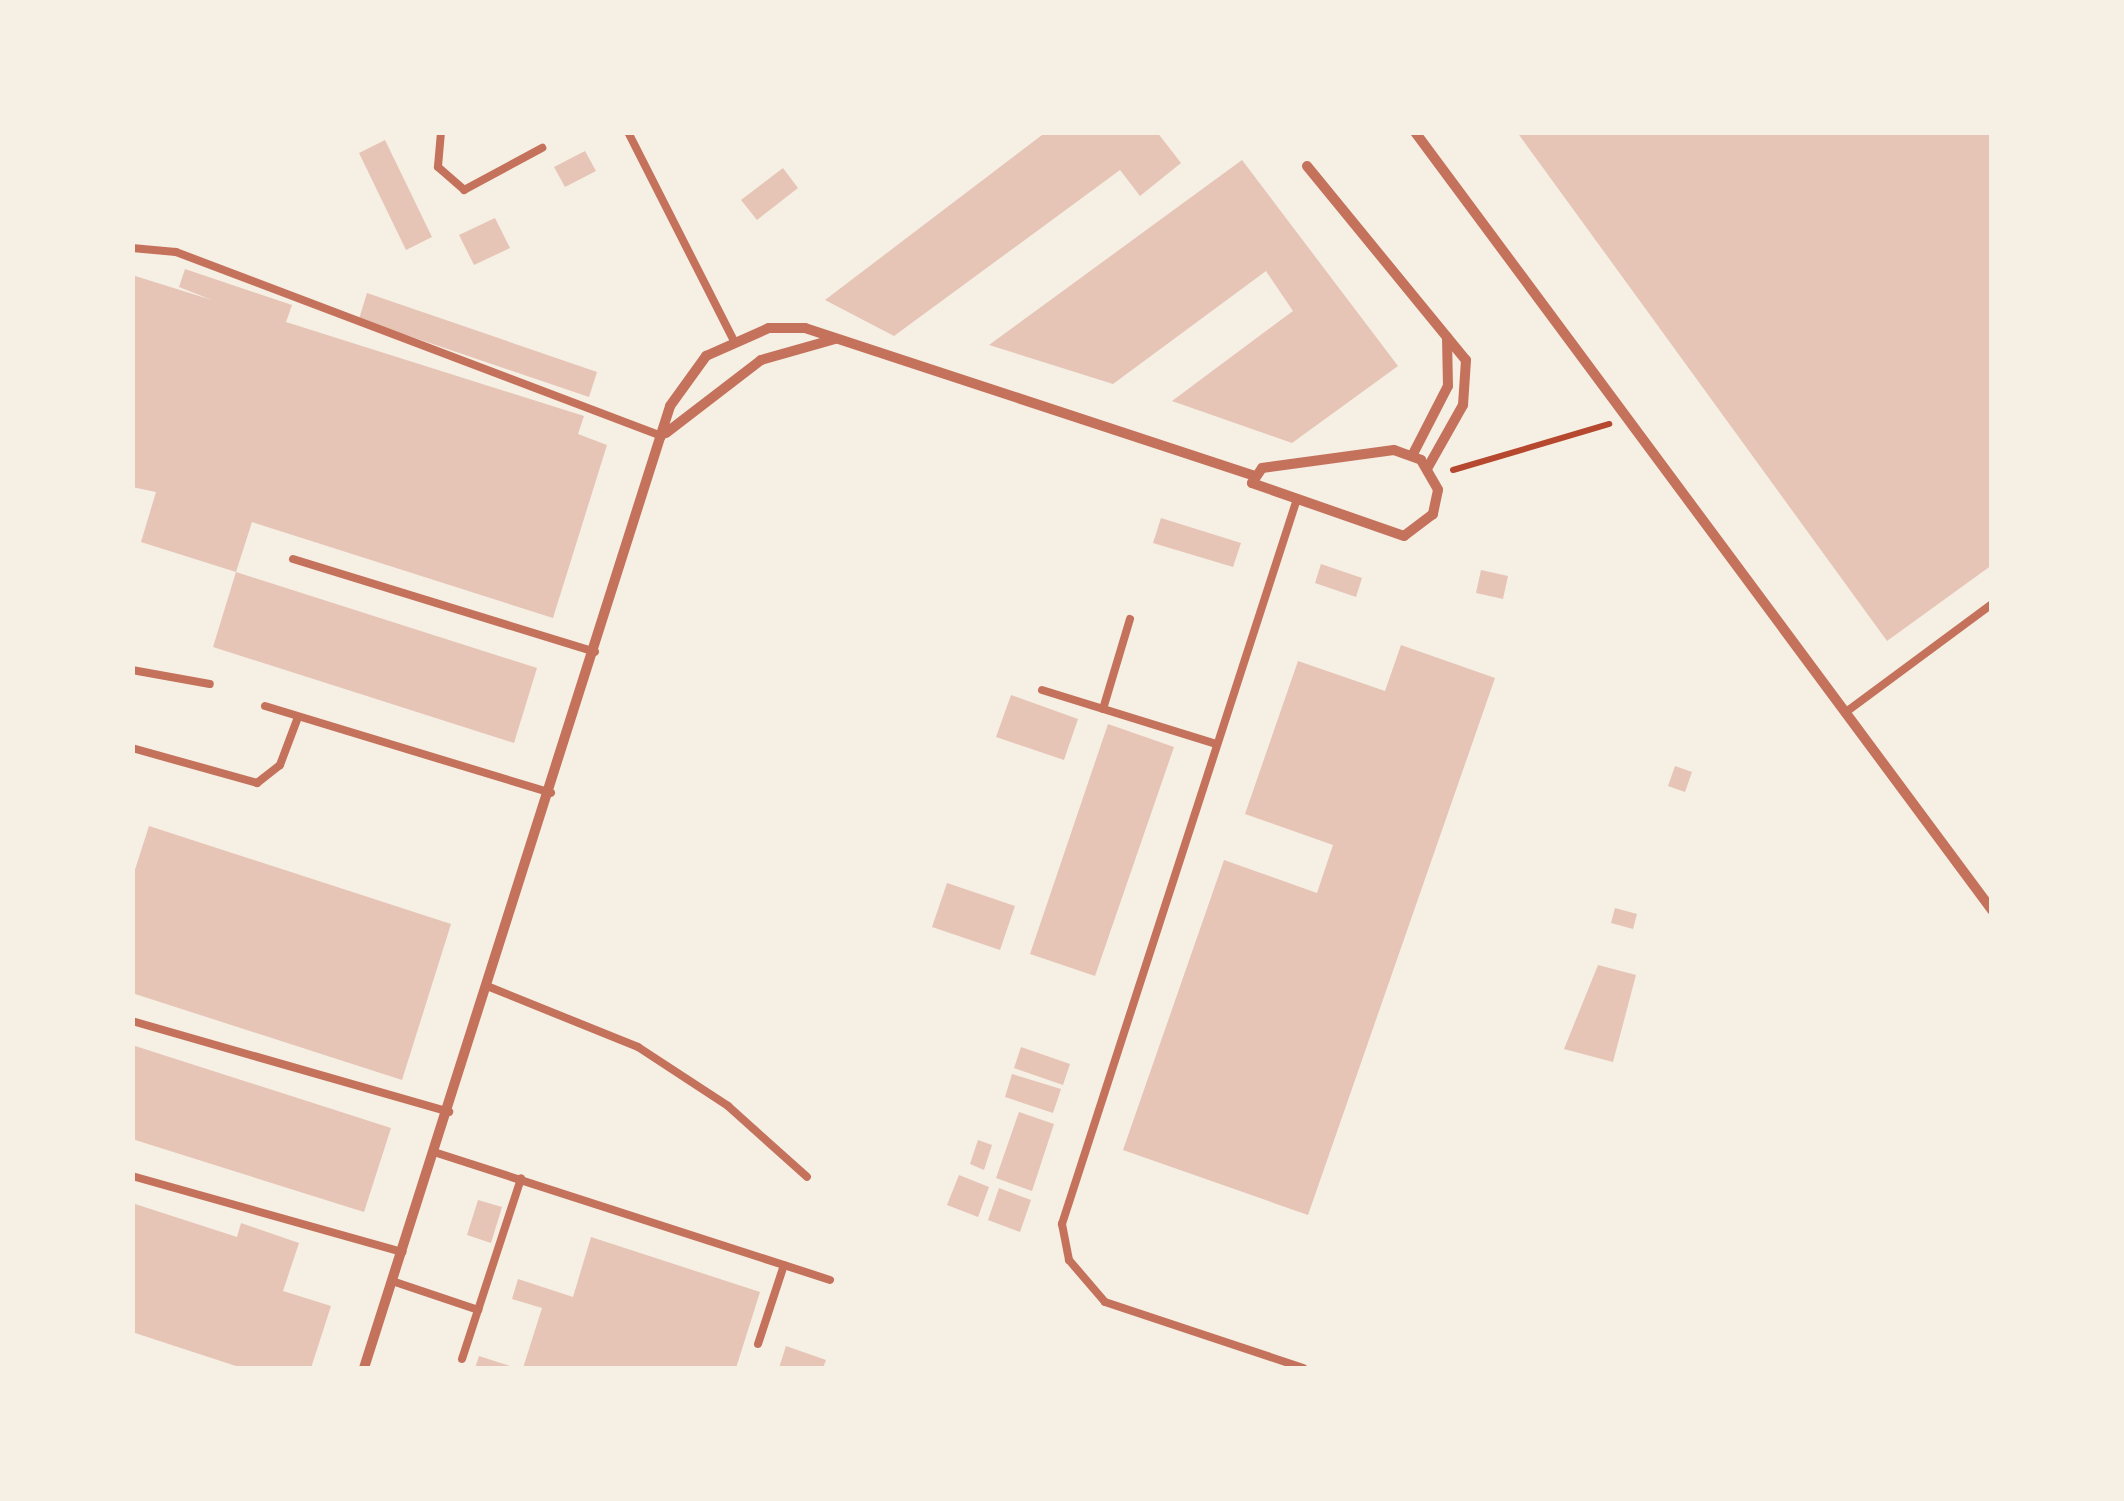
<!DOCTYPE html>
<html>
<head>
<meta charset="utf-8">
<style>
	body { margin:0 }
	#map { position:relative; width:2124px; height:1501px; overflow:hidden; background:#f6efe4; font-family:"Varela Round",sans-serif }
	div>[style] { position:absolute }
	.building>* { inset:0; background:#e6c5b7 }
	.path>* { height:6px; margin:-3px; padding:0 3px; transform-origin:3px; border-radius:3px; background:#b5482f }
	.service>* { height:8px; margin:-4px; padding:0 4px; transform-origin:4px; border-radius:4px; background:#c5725c }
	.minor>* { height:10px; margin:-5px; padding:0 5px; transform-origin:5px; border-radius:5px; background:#c5725c }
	span { translate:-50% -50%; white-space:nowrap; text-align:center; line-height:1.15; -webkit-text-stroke:8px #f6efe4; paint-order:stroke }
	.frame { position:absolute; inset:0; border:135px solid #f6efe4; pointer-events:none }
</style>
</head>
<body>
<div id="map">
	<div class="building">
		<i style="clip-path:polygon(1046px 132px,1157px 132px,1181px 163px,1140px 196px,1120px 170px,894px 336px,825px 300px)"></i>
		<i style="clip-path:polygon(1517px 132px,1992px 132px,1992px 565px,1887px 641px)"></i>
		<i style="clip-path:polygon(385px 140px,432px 237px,406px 250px,359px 153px)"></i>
		<i style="clip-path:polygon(585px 151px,596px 171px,565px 187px,554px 167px)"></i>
		<i style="clip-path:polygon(1242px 160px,1398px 366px,1292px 443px,1172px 401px,1293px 311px,1266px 271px,1113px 384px,989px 345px)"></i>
		<i style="clip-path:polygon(783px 168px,798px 188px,757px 220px,741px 200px)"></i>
		<i style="clip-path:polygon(495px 218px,510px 248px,474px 265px,459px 235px)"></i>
		<i style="clip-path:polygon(185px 269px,292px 305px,286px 322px,584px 416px,578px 434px,607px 445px,553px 618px,252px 522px,236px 572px,141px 542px,156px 492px,132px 487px,132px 275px,212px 300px,179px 287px)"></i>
		<i style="clip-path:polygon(367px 293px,597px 372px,589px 397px,359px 319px)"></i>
		<i style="clip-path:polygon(1161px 518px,1241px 543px,1233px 567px,1153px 543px)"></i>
		<i style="clip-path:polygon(1321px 564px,1362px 578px,1356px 597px,1315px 583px)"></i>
		<i style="clip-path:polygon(1481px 570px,1508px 576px,1503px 599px,1476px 593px)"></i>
		<i style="clip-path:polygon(236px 572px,537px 668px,514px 743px,213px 647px)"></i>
		<i style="clip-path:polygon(1401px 645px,1495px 678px,1308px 1215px,1123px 1150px,1224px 860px,1317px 893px,1333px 845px,1245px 814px,1298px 661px,1385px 691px)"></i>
		<i style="clip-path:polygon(1011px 695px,1078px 719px,1064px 760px,996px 737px)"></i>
		<i style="clip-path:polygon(1108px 724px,1174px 747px,1095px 976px,1030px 954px)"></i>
		<i style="clip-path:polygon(1675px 766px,1692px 772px,1685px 792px,1668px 786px)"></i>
		<i style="clip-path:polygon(149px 826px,451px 924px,402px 1080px,132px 993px,132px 879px)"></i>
		<i style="clip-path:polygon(947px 883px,1015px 906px,1000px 950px,932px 927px)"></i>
		<i style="clip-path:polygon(1615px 908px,1637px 914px,1633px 929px,1611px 923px)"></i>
		<i style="clip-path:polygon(1598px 965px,1636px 975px,1613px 1062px,1564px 1049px)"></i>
		<i style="clip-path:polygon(132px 1045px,391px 1128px,364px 1212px,132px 1139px)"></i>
		<i style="clip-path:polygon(1021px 1047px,1070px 1064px,1063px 1085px,1014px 1068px)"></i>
		<i style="clip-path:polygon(1012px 1074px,1061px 1089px,1053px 1113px,1005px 1097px)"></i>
		<i style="clip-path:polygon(1019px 1112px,1054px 1124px,1032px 1191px,996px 1178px)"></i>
		<i style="clip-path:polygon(978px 1140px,992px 1145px,984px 1170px,970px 1164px)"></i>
		<i style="clip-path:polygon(959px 1175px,989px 1187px,978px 1217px,947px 1205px)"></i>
		<i style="clip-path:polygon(999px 1188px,1031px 1200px,1020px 1232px,988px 1220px)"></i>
		<i style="clip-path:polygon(478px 1200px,502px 1207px,491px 1243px,467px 1235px)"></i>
		<i style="clip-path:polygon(132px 1203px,237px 1237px,241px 1223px,299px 1243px,283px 1291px,331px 1306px,311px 1368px,242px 1368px,132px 1332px)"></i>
		<i style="clip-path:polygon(591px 1237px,760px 1292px,736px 1368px,523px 1368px,542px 1308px,512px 1299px,518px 1279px,573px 1297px)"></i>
		<i style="clip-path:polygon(786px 1346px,826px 1360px,823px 1368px,779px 1368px)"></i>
		<i style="clip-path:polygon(479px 1356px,516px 1368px,475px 1368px)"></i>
	</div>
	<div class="path">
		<i style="left:1453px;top:470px;width:163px;rotate:-16.4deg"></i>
	</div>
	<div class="service">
		<i style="left:441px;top:132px;width:35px;rotate:95deg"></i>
		<i style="left:438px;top:167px;width:35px;rotate:41deg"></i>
		<i style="left:464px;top:190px;width:89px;rotate:-28.3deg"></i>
		<i style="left:628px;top:132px;width:232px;rotate:63.1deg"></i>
		<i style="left:132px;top:248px;width:44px;rotate:5.2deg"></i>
		<i style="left:176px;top:252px;width:520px;rotate:20.74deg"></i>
		<i style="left:1296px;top:502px;width:759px;rotate:107.96deg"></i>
		<i style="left:1062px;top:1224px;width:37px;rotate:79deg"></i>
		<i style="left:1069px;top:1260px;width:55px;rotate:49.4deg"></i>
		<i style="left:1105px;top:1302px;width:209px;rotate:18.4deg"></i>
		<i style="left:293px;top:559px;width:316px;rotate:17.1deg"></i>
		<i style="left:132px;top:670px;width:79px;rotate:10.2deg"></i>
		<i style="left:1042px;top:690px;width:182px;rotate:17.2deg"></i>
		<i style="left:265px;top:706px;width:299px;rotate:16.9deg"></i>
		<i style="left:1103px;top:709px;width:94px;rotate:-73.3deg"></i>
		<i style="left:1846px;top:712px;width:182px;rotate:-36.5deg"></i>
		<i style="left:132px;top:748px;width:130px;rotate:15.6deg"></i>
		<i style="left:257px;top:783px;width:29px;rotate:-38deg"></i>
		<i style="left:280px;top:765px;width:51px;rotate:-69.4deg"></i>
		<i style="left:487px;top:986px;width:163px;rotate:22deg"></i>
		<i style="left:638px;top:1047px;width:108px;rotate:33.2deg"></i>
		<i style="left:728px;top:1106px;width:106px;rotate:41.9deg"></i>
		<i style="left:132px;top:1021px;width:330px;rotate:16deg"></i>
		<i style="left:437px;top:1153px;width:413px;rotate:17.9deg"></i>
		<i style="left:132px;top:1176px;width:281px;rotate:15.7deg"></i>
		<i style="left:395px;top:1282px;width:88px;rotate:18.6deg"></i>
		<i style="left:758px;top:1344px;width:83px;rotate:-71.8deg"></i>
		<i style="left:462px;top:1359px;width:190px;rotate:-71.9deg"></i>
	</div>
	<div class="minor">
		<i style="left:1415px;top:132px;width:969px;rotate:53.44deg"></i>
		<i style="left:1307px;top:166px;width:251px;rotate:50.7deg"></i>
		<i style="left:1466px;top:360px;width:45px;rotate:93.8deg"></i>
		<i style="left:1463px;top:405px;width:71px;rotate:119.4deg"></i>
		<i style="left:666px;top:433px;width:120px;rotate:-37.5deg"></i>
		<i style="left:761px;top:360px;width:77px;rotate:-15.8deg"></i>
		<i style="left:1394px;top:450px;width:29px;rotate:20deg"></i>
		<i style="left:1421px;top:460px;width:34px;rotate:60deg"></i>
		<i style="left:1438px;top:490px;width:25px;rotate:102deg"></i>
		<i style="left:1433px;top:514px;width:36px;rotate:143deg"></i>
		<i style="left:1404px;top:536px;width:161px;rotate:-160.8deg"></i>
		<i style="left:1252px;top:483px;width:18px;rotate:-56deg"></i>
		<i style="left:1262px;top:468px;width:133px;rotate:-7.8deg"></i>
		<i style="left:1413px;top:454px;width:76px;rotate:-62.8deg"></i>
		<i style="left:1448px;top:386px;width:49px;rotate:-91.2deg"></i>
		<i style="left:364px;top:1368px;width:1009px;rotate:-72.35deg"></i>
		<i style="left:670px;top:406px;width:62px;rotate:-54.2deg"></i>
		<i style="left:706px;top:356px;width:69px;rotate:-24deg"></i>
		<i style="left:769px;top:328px;width:36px"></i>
		<i style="left:805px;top:328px;width:472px;rotate:18.2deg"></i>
	</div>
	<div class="frame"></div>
</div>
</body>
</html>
